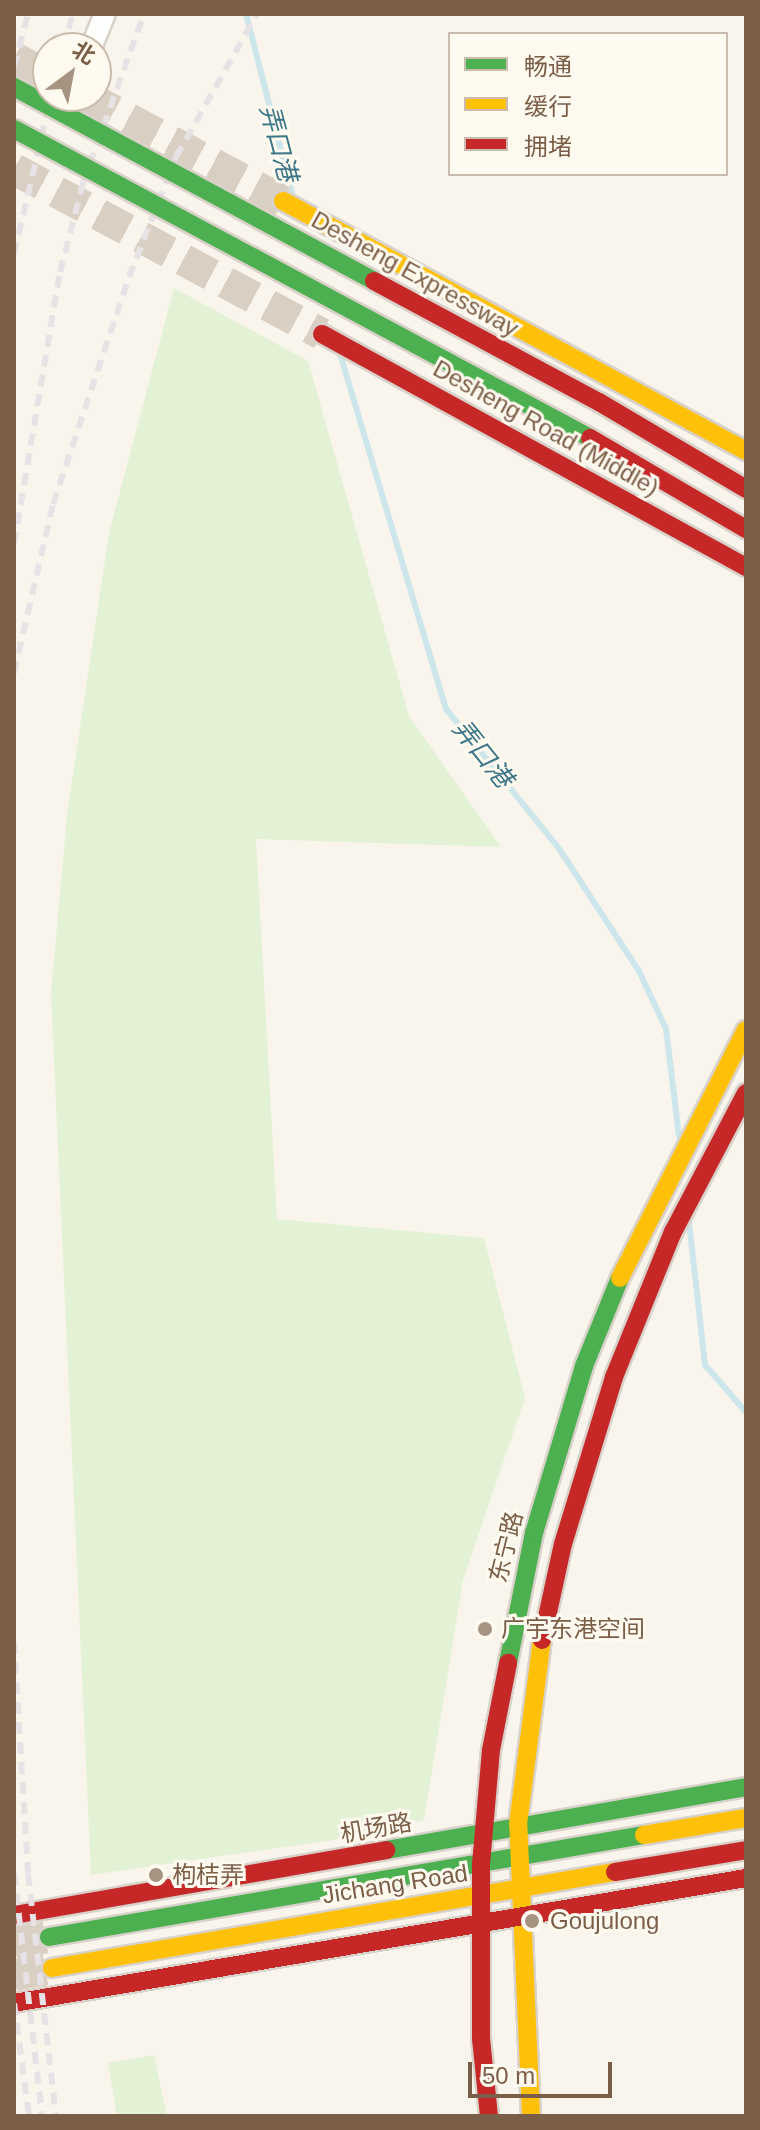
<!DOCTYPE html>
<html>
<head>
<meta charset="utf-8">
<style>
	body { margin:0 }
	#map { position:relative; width:760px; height:2130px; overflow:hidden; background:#f9f5ec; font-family:Arial,"Noto Sans SC",sans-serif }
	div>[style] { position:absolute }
	.green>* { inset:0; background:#e3f1d5 }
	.stream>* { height:6px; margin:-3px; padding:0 3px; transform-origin:3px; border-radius:3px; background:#cce6eb }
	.primary-tunnel>* { height:32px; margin-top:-16px; transform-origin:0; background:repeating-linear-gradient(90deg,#dacfc3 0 32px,transparent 0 48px) }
	.roads { filter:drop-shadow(2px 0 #d8d2ca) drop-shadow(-2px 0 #d8d2ca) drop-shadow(0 2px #d8d2ca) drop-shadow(0 -2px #d8d2ca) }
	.street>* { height:20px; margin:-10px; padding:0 10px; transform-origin:10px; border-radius:10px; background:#fefefc }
	.fast>* { height:18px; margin:-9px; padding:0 9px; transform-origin:9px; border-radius:9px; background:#4caf50 }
	.slow>* { height:18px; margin:-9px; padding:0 9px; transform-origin:9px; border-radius:9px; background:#ffc107 }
	.jam>* { height:18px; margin:-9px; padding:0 9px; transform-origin:9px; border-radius:9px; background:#c62828 }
	.rail>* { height:6px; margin-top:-3px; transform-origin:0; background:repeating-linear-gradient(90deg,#e6e2e6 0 12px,transparent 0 20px) }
	.bridges { filter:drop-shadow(2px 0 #dad1c9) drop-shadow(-2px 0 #dad1c9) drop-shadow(0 2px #dad1c9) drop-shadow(0 -2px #dad1c9) }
	.fast-bridge>* { height:18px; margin:-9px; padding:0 9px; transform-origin:9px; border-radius:9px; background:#4caf50 }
	.jam-bridge>* { height:18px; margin:-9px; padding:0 9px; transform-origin:9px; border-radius:9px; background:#c62828 }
	.dots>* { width:22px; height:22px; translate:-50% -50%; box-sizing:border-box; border:4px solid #fffaef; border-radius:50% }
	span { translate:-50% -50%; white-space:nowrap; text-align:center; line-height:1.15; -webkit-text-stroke:6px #fffaef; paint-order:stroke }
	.street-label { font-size:24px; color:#7b5e48 }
	.poi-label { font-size:24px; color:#7b5e48 }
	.left { translate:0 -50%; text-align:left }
	.water-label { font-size:26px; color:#3c7689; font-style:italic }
	.frame { position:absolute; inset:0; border:16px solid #7b5e48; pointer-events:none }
	.legend { position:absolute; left:448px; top:32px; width:280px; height:144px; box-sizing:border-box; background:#fffaef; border:2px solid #cabcac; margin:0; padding:10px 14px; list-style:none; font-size:24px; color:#7b5e48 }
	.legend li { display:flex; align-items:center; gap:16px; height:40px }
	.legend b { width:40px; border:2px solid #cabcac }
	.north { position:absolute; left:32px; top:32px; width:80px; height:80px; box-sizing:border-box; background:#fffaef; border:2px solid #cabcac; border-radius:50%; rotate:32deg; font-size:22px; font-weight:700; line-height:32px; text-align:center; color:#7b5e48 }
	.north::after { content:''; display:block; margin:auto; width:28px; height:36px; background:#a79381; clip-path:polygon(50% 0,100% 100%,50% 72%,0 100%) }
	.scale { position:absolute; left:468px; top:2062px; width:144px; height:36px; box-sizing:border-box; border:4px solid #7b5e48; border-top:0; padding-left:10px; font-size:24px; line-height:28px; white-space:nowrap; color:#7b5e48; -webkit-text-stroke:6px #fffaef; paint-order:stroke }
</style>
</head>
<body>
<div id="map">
	<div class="green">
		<i style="clip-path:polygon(174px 288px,308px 361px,409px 716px,501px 847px,256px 839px,277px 1219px,484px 1238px,525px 1398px,463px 1580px,424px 1820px,367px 1835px,91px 1875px,51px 994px,67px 815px,109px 533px)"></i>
		<i style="clip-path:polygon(154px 2055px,167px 2116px,117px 2116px,108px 2063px)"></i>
	</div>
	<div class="stream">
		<i style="left:246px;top:14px;width:185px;rotate:75.6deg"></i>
		<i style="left:341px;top:357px;width:367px;rotate:73.4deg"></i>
		<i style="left:446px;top:709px;width:181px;rotate:51deg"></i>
		<i style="left:560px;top:850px;width:145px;rotate:56.9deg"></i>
		<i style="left:639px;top:971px;width:64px;rotate:65deg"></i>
		<i style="left:666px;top:1029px;width:108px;rotate:83.1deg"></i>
		<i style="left:689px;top:1222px;width:144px;rotate:83.6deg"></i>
		<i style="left:705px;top:1365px;width:62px;rotate:48.9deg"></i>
	</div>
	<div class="primary-tunnel">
		<i style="left:14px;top:58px;width:38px;rotate:28deg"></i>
		<i style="left:86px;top:96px;width:223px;rotate:28.1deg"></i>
		<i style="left:14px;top:169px;width:349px;rotate:28.2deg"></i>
		<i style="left:14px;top:1943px;width:36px;rotate:-10deg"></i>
		<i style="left:14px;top:1975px;width:39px;rotate:-10deg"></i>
	</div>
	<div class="roads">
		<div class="street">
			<i style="left:91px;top:48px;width:37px;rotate:-68deg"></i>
		</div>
		<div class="fast">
			<i style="left:508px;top:1663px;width:133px;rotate:-78.7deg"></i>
			<i style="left:534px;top:1533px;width:174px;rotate:-73.3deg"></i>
			<i style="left:584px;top:1366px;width:95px;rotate:-67.8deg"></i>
			<i style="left:386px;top:1850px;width:365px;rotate:-9.9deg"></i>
			<i style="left:49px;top:1937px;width:604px;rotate:-9.73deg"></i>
		</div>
		<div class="slow">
			<i style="left:283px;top:201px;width:526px;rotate:28.37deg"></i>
			<i style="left:620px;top:1278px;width:278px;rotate:-63.1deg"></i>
			<i style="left:644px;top:1835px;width:103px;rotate:-9.5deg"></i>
			<i style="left:52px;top:1968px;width:571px;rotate:-9.68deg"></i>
			<i style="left:531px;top:2116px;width:292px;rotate:-92.5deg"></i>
			<i style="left:518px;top:1824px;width:186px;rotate:-82.6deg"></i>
		</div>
		<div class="jam">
			<i style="left:322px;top:334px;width:484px;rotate:28.8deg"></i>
			<i style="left:542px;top:1640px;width:98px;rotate:-77.7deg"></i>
			<i style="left:563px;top:1544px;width:175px;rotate:-73deg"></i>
			<i style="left:614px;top:1377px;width:157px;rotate:-67.9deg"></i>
			<i style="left:673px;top:1232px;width:157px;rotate:-62.3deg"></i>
			<i style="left:615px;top:1872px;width:133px;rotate:-9.5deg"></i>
			<i style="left:14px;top:1915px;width:378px;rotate:-9.9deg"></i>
			<i style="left:14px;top:2003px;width:743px;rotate:-9.69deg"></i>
			<i style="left:489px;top:2116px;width:77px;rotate:-95.9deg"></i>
			<i style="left:481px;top:2039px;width:175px;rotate:-90deg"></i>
			<i style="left:481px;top:1864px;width:114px;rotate:-85deg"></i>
			<i style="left:491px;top:1750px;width:89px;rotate:-78.9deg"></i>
		</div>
	</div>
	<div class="rail">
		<i style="left:63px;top:48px;width:35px;rotate:-74deg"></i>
		<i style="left:14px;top:67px;width:55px;rotate:-75.2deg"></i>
		<i style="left:14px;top:254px;width:162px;rotate:-76.8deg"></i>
		<i style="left:14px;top:544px;width:276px;rotate:-80.4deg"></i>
		<i style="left:60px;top:272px;width:92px;rotate:-75.5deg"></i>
		<i style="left:83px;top:183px;width:180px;rotate:-70.2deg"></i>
		<i style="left:14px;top:673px;width:173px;rotate:-77deg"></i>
		<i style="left:53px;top:504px;width:239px;rotate:-71.5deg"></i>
		<i style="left:129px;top:277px;width:129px;rotate:-68.6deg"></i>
		<i style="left:176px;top:157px;width:164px;rotate:-60.5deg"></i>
		<i style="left:14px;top:1642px;width:232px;rotate:86.5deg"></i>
		<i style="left:28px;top:1874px;width:244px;rotate:83.4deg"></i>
		<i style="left:14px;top:1873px;width:245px;rotate:83.4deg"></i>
		<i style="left:14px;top:2003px;width:114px;rotate:82.4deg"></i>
	</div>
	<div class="bridges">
		<div class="fast-bridge">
			<i style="left:14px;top:87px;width:409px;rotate:28.3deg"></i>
			<i style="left:14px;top:129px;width:654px;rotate:28.21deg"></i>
		</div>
		<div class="jam-bridge">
			<i style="left:374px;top:281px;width:255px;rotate:28.3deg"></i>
			<i style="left:599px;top:402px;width:171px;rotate:30.6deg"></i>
			<i style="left:590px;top:438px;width:181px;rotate:30.3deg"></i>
		</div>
	</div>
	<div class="dots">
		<i style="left:485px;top:1629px;background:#a79381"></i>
		<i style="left:156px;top:1875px;background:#a79381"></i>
		<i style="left:532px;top:1921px;background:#a79381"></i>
	</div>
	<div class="street-label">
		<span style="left:415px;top:274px;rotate:29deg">Desheng Expressway</span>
		<span style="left:546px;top:428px;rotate:29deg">Desheng Road (Middle)</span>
		<span style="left:506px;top:1547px;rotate:-76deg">东宁路</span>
		<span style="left:376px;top:1828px;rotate:-10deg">机场路</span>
		<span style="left:395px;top:1884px;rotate:-9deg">Jichang Road</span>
	</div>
	<div class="poi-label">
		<span class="left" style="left:501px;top:1629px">广宇东港空间</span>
		<span class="left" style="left:172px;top:1875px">枸桔弄</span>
		<span class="left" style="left:550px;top:1921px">Goujulong</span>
	</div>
	<div class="water-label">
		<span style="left:278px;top:143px;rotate:75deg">弄口港</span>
		<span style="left:482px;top:754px;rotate:51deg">弄口港</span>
	</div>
	<div class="frame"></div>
	<ul class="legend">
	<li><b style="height:10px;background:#4caf50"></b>畅通</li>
	<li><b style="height:10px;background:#ffc107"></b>缓行</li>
	<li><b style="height:10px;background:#c62828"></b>拥堵</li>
	</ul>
	<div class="north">北</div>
	<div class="scale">50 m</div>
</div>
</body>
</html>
